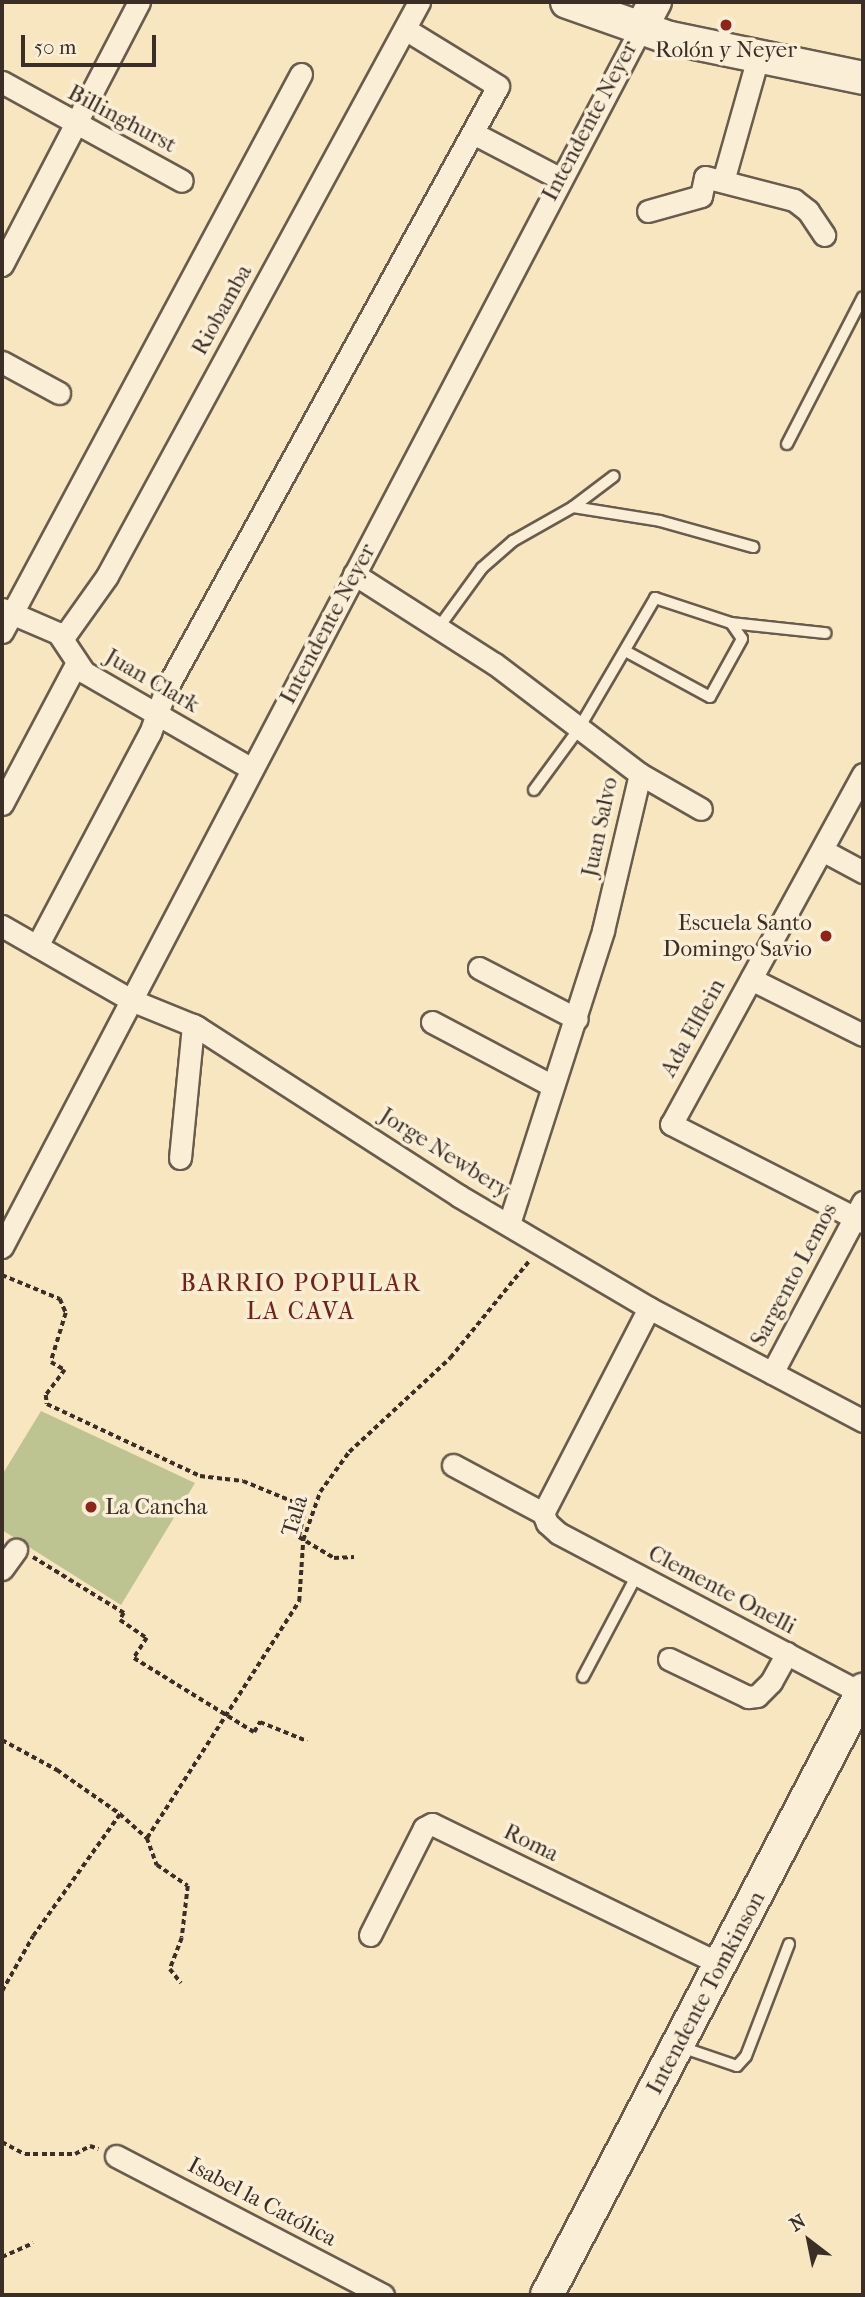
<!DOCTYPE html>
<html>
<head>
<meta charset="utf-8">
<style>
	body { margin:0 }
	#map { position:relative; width:865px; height:2297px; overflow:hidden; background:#f7e6c0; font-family:"IM FELL French Canon",serif }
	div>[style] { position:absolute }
	.green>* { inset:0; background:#bec491 }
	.path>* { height:3.5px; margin-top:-1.75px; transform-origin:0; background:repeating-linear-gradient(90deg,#3a2e27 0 5px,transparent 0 8.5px) }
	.roads { filter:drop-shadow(2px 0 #695c4d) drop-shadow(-2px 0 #695c4d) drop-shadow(0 2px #695c4d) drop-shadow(0 -2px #695c4d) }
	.lane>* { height:10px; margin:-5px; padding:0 5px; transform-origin:5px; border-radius:5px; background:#faefd6 }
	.street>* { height:21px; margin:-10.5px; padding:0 10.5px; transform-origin:10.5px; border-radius:10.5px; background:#faefd6 }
	.secondary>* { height:32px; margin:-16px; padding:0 16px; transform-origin:16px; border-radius:16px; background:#faefd6 }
	.dots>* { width:19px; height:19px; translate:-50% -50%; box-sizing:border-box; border:4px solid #faefd6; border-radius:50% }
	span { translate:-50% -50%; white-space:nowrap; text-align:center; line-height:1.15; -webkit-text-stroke:7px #faefd6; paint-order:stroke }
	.poi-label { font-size:23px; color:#3a2e27 }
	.right { translate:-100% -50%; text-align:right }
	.left { translate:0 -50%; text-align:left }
	.street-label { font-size:23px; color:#3a2e27 }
	.neighbourhood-label { font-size:24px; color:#7a1f14; letter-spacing:2px }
	.frame { position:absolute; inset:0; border:4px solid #3a2e27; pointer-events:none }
	.north { position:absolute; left:774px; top:2206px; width:70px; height:70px; -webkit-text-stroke:5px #faefd6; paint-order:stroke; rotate:328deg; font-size:19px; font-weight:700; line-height:28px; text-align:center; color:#3a2e27 }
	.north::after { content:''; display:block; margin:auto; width:24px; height:32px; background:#3a2e27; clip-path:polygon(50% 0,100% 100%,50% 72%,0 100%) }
	.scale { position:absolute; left:21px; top:35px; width:135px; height:32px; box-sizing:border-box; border:4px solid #3a2e27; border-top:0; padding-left:9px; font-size:21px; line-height:24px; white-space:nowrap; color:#3a2e27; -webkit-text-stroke:5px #faefd6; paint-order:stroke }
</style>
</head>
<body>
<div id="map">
	<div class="green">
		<i style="clip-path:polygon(41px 1411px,195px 1483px,121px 1605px,2px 1530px,2px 1475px)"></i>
	</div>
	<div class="path">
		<i style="left:2px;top:1275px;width:63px;rotate:22.5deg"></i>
		<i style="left:60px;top:1299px;width:15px;rotate:67deg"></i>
		<i style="left:66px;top:1313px;width:51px;rotate:107deg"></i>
		<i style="left:51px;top:1362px;width:16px;rotate:30deg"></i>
		<i style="left:65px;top:1370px;width:31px;rotate:127deg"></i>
		<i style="left:46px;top:1395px;width:9px;rotate:84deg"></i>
		<i style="left:47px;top:1404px;width:169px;rotate:25.2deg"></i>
		<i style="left:200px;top:1476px;width:43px;rotate:6.6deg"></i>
		<i style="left:243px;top:1481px;width:68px;rotate:22.4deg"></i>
		<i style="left:306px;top:1507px;width:31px;rotate:103deg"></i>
		<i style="left:299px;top:1537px;width:41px;rotate:31deg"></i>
		<i style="left:334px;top:1558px;width:20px;rotate:-3deg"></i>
		<i style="left:33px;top:1557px;width:107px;rotate:31.6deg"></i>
		<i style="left:124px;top:1613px;width:8px;rotate:120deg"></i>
		<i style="left:120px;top:1620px;width:32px;rotate:34deg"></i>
		<i style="left:147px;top:1638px;width:24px;rotate:123deg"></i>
		<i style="left:134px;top:1658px;width:141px;rotate:31.7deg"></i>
		<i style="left:254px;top:1732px;width:12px;rotate:-59deg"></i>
		<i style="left:260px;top:1722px;width:51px;rotate:22deg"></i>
		<i style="left:2px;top:1740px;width:63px;rotate:28.6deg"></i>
		<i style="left:57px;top:1770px;width:77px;rotate:34.9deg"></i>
		<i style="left:120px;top:1814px;width:36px;rotate:42deg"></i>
		<i style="left:147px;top:1838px;width:29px;rotate:70deg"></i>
		<i style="left:157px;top:1865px;width:37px;rotate:34deg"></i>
		<i style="left:188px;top:1886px;width:52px;rotate:96.6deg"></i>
		<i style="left:182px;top:1938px;width:33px;rotate:111deg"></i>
		<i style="left:170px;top:1969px;width:18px;rotate:52deg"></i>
		<i style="left:147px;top:1838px;width:282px;rotate:-57.3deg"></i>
		<i style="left:299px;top:1601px;width:61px;rotate:-86.2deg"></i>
		<i style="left:303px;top:1540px;width:51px;rotate:-70.5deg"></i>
		<i style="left:320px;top:1492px;width:49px;rotate:-54.1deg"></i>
		<i style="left:349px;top:1452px;width:138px;rotate:-42.9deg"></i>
		<i style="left:450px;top:1358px;width:127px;rotate:-50.8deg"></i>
		<i style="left:2px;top:1991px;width:63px;rotate:-60.6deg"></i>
		<i style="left:33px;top:1936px;width:150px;rotate:-54.5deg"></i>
		<i style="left:2px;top:2142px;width:26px;rotate:28deg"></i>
		<i style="left:25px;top:2154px;width:50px"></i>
		<i style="left:75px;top:2154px;width:17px;rotate:-28deg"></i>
		<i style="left:90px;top:2146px;width:9px;rotate:18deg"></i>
		<i style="left:2px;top:2257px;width:34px;rotate:-24deg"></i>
	</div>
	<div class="roads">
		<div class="lane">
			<i style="left:787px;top:444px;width:165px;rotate:-62.7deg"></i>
			<i style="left:573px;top:507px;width:88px;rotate:9.1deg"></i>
			<i style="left:660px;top:521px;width:97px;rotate:15.6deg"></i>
			<i style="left:731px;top:623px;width:95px;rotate:6.1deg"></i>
			<i style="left:439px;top:627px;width:73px;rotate:-53.9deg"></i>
			<i style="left:482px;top:568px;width:41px;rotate:-41.1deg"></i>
			<i style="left:513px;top:541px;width:69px;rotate:-29.5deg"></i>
			<i style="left:573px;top:507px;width:51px;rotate:-37.1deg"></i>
			<i style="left:534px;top:790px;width:74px;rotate:-53.7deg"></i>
			<i style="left:578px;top:730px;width:153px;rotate:-59.7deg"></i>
			<i style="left:655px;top:598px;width:80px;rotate:18.2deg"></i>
			<i style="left:731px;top:623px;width:19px;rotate:55deg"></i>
			<i style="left:742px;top:639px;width:66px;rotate:118.9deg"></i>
			<i style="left:710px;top:697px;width:94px;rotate:-151.5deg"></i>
			<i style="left:583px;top:1677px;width:115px;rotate:-62.1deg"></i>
			<i style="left:681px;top:2047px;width:59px;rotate:18.7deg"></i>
			<i style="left:737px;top:2066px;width:13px;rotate:-48deg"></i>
			<i style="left:746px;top:2056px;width:120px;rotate:-69deg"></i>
		</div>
		<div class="street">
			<i style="left:2px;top:82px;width:205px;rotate:28.8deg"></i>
			<i style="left:473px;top:133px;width:97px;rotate:27.6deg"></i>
			<i style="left:723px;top:181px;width:132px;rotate:-74.2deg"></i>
			<i style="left:648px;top:211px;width:55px;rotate:-15.8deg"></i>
			<i style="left:701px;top:196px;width:19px;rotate:-78deg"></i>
			<i style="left:705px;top:177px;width:92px;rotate:14.5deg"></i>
			<i style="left:794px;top:200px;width:18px;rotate:38deg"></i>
			<i style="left:808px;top:211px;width:29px;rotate:56deg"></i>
			<i style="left:2px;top:265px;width:297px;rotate:-62.5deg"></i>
			<i style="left:2px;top:362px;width:65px;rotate:28.5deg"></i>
			<i style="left:354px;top:574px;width:167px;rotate:32.6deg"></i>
			<i style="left:495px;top:664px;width:182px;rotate:37.2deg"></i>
			<i style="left:640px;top:774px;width:161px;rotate:103.3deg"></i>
			<i style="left:603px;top:931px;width:308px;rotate:107.8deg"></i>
			<i style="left:2px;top:609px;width:61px;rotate:23.2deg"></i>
			<i style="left:58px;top:633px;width:47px;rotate:56.3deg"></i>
			<i style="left:84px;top:672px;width:194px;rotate:30deg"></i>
			<i style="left:2px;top:632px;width:633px;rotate:-61.82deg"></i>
			<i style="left:63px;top:638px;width:76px;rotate:-54.6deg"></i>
			<i style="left:107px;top:576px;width:653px;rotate:-61.47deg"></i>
			<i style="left:640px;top:774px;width:70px;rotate:29.8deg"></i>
			<i style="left:863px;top:774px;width:399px;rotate:118.7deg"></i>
			<i style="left:671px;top:1124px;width:216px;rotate:27deg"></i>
			<i style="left:2px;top:804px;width:158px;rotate:-62.1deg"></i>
			<i style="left:822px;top:850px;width:47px;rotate:28.2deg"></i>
			<i style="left:2px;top:926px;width:149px;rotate:29.8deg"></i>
			<i style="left:131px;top:1000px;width:71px;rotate:22.2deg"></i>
			<i style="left:197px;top:1027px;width:312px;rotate:32.8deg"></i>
			<i style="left:459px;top:1196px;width:221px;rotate:30.5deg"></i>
			<i style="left:649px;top:1308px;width:242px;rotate:27.8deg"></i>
			<i style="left:37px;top:946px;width:241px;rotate:-62.1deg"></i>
			<i style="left:150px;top:733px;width:47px;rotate:-70deg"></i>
			<i style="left:166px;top:689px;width:688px;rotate:-61.16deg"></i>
			<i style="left:498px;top:86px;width:109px;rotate:-148.5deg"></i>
			<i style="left:479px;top:968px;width:110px;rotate:27.5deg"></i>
			<i style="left:751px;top:979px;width:125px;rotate:26.6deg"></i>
			<i style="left:432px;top:1022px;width:135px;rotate:27.9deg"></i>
			<i style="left:180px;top:1158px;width:134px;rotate:-84.4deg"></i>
			<i style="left:2px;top:1247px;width:1376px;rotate:-62.34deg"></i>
			<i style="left:649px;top:1308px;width:231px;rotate:117.3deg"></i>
			<i style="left:543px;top:1513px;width:11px;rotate:68deg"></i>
			<i style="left:547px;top:1523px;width:15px;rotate:42deg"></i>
			<i style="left:558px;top:1533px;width:344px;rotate:27.8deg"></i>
			<i style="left:772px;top:1373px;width:194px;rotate:-62deg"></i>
			<i style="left:453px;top:1465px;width:102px;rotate:28.1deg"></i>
			<i style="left:2px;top:1569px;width:24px;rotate:-54deg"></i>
			<i style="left:669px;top:1659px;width:88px;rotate:25.7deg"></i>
			<i style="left:748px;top:1697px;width:9px;rotate:-6deg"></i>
			<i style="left:757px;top:1696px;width:20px;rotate:-45deg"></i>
			<i style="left:771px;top:1682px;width:33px;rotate:-61deg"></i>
			<i style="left:370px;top:1935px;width:120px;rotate:-63.2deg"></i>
			<i style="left:424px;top:1828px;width:9px;rotate:-27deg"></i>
			<i style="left:432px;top:1824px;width:323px;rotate:25.9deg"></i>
			<i style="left:116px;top:2156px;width:301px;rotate:27.5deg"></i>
		</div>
		<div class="secondary">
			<i style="left:567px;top:2px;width:109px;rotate:19.3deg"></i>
			<i style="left:670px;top:38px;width:197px;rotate:11.7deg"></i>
			<i style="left:641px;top:28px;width:30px;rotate:-62deg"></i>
			<i style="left:547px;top:2295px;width:683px;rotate:-62.42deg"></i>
		</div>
	</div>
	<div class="dots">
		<i style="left:726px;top:25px;background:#8f2418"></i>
		<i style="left:826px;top:936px;background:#8f2418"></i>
		<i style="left:91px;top:1507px;background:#8f2418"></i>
	</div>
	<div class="poi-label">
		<span style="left:726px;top:50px">Rolón y Neyer</span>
		<span class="right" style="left:812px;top:936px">Escuela Santo<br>Domingo Savio</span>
		<span class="left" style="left:105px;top:1507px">La Cancha</span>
	</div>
	<div class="street-label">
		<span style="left:122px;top:119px;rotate:28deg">Billinghurst</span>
		<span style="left:590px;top:121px;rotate:-62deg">Intendente Neyer</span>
		<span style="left:222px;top:310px;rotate:-61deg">Riobamba</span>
		<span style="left:328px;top:624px;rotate:-62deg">Intendente Neyer</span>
		<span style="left:152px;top:681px;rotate:30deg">Juan Clark</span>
		<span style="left:600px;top:827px;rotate:-78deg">Juan Salvo</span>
		<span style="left:693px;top:1028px;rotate:-61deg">Ada Elflein</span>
		<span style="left:445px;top:1153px;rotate:32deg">Jorge Newbery</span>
		<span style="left:794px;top:1275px;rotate:-62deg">Sargento Lemos</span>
		<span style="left:295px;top:1516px;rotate:-73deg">Tala</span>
		<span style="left:722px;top:1590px;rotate:28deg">Clemente Onelli</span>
		<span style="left:531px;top:1843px;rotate:26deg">Roma</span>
		<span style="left:706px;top:1993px;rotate:-62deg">Intendente Tomkinson</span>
		<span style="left:262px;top:2202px;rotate:28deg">Isabel la Católica</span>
	</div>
	<div class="neighbourhood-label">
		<span style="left:301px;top:1298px">BARRIO POPULAR<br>LA CAVA</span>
	</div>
	<div class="frame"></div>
	<div class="north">N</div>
	<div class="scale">50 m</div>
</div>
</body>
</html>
